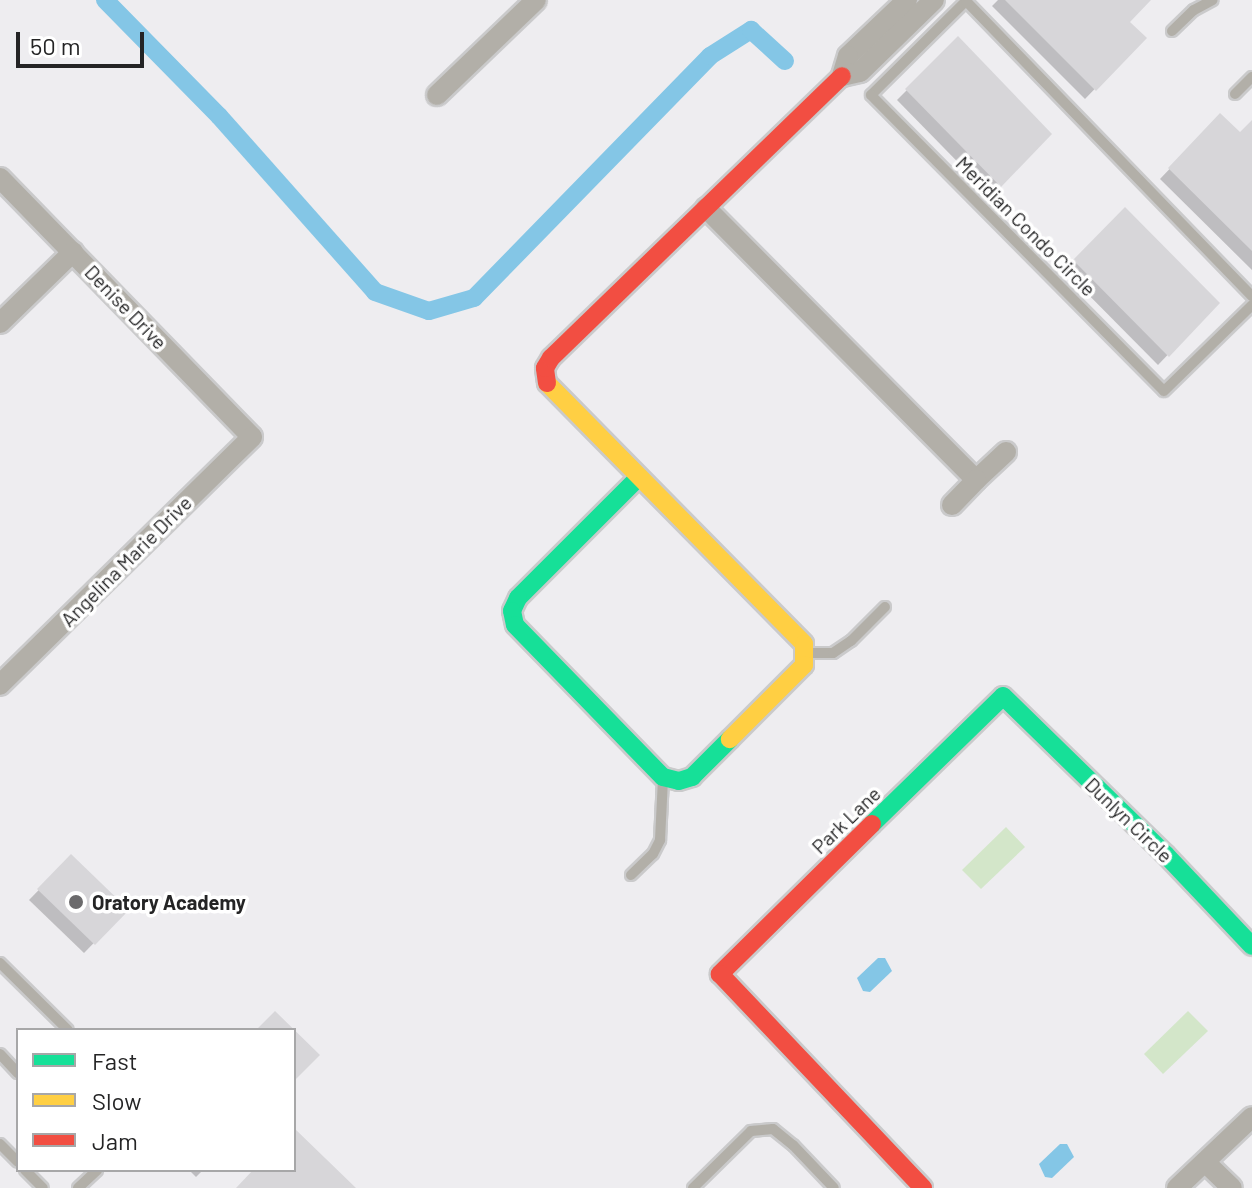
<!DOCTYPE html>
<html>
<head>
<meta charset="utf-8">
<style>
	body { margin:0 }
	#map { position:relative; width:1252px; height:1188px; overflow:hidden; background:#eeedf0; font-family:Barlow,sans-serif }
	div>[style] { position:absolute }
	.green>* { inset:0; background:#d3e6c9 }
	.water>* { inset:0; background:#84c6e6 }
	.shadow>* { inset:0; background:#0003 }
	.canal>* { height:18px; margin:-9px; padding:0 9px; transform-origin:9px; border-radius:9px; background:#84c6e6 }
	.building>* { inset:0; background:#d7d6d9 }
	.roads { filter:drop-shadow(2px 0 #cacacb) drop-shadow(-2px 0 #cacacb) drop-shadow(0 2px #cacacb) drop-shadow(0 -2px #cacacb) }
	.lane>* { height:10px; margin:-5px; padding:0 5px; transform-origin:5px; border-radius:5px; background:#b2afa8 }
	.street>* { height:20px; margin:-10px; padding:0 10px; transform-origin:10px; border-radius:10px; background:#b2afa8 }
	.fast>* { height:18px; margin:-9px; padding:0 9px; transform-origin:9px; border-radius:9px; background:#16e098 }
	.slow>* { height:18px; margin:-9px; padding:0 9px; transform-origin:9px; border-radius:9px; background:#ffcf43 }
	.jam>* { height:18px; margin:-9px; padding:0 9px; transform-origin:9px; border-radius:9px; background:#f24e42 }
	.dots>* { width:22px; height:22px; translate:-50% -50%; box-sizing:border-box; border:4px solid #fff; border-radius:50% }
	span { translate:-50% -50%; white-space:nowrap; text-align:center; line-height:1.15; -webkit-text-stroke:7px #fff; paint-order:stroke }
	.street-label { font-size:20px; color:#242425 }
	.poi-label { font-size:20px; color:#242425; font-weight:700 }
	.left { translate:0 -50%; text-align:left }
	.legend { position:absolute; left:16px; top:1028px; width:280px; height:144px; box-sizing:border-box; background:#fff; border:2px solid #a7a7a8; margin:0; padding:10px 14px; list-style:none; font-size:24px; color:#242425 }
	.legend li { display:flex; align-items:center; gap:16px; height:40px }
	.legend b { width:40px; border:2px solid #a7a7a8 }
	.scale { position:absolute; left:16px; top:32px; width:128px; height:36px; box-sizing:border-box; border:4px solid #242425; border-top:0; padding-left:10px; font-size:24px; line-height:28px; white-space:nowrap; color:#242425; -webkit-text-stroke:6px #fff; paint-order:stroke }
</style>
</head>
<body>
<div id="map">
	<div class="green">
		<i style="clip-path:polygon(1006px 827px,1025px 847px,981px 889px,962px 870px)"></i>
		<i style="clip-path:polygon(1188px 1011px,1208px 1031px,1163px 1074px,1144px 1054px)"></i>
	</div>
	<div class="water">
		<i style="clip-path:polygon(878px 958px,885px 958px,892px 971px,870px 992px,863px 991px,857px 978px)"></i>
		<i style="clip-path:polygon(1060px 1144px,1067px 1144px,1074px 1157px,1052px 1178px,1045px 1177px,1039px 1164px)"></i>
	</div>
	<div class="shadow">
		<i style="clip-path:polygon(998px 0,1148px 0,1127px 22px,1144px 38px,1085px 99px,992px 6px)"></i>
		<i style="clip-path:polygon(958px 39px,1049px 134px,990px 195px,897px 100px)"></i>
		<i style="clip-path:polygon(1220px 116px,1240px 134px,1252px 124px,1252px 270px,1160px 179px)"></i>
		<i style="clip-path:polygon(1125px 210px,1217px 303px,1158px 365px,1065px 271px)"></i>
		<i style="clip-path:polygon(71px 857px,126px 910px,84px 953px,29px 900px)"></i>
		<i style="clip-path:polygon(189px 1170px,203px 1170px,196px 1177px)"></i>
	</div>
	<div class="canal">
		<i style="left:105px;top:0;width:163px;rotate:45.5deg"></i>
		<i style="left:219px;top:116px;width:235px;rotate:48.4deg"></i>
		<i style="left:375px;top:292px;width:57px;rotate:19.4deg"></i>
		<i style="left:429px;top:311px;width:47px;rotate:-16.1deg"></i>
		<i style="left:474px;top:298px;width:338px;rotate:-45.7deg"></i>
		<i style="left:710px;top:56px;width:49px;rotate:-32.4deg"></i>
		<i style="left:751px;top:30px;width:46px;rotate:42.4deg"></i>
	</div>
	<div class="building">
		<i style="clip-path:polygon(1005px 0,1151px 0,1130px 22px,1147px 38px,1096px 91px)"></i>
		<i style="clip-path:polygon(958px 36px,1052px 134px,1001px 187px,905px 89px)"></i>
		<i style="clip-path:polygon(1220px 113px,1240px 132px,1252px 120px,1252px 251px,1168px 168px)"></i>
		<i style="clip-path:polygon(1125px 207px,1220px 303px,1169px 357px,1073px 260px)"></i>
		<i style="clip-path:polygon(71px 854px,129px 910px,95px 945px,37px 889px)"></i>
		<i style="clip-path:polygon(275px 1011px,320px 1055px,294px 1081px,294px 1030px,256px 1030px)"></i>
		<i style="clip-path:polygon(294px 1128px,356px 1188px,236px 1188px,253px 1170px,294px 1170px)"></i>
	</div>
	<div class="roads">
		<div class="lane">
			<i style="left:967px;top:0;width:135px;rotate:135.3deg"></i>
			<i style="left:871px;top:95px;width:416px;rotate:45.3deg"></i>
			<i style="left:1164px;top:391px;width:123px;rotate:-44.3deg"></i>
			<i style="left:966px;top:1px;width:411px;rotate:45.9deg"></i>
			<i style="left:1172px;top:31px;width:30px;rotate:-44deg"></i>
			<i style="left:1194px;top:10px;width:21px;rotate:-28deg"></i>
			<i style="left:1235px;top:94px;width:24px;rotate:-45deg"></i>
			<i style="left:806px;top:653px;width:27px"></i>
			<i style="left:833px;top:653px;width:22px;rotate:-34deg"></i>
			<i style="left:851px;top:641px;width:48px;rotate:-45deg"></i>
			<i style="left:631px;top:875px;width:30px;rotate:-44deg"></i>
			<i style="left:653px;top:854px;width:16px;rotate:-63deg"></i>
			<i style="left:660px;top:840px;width:61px;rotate:-87.2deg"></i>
			<i style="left:0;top:963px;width:95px;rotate:44.6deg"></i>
			<i style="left:0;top:1054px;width:26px;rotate:47deg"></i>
			<i style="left:0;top:1144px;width:25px;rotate:45deg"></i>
			<i style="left:25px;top:1170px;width:25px;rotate:45deg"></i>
			<i style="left:78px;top:1188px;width:26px;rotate:-43deg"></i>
			<i style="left:693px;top:1188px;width:81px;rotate:-44.5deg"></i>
			<i style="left:751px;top:1131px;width:22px;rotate:-5deg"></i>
			<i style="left:773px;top:1129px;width:26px;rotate:39deg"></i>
			<i style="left:793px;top:1145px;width:59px;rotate:46.4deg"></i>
		</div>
		<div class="street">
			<i style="left:907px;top:0;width:81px;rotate:136.5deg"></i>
			<i style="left:848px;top:56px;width:21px;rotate:107deg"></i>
			<i style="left:842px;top:76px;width:18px;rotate:-13deg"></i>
			<i style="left:860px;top:72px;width:103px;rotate:-44.2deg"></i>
			<i style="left:437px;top:95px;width:137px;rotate:-43.8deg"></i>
			<i style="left:0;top:178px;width:361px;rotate:45.8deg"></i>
			<i style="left:252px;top:437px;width:354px;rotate:135.5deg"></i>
			<i style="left:706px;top:208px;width:383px;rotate:45.2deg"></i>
			<i style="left:976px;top:480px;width:41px;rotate:-43deg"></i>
			<i style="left:0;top:323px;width:102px;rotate:-44.2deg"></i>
			<i style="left:952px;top:505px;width:35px;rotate:-46deg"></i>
			<i style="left:1205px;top:1162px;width:37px;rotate:44deg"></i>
			<i style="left:1177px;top:1188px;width:103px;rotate:-43.4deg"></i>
		</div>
		<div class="fast">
			<i style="left:639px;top:477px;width:171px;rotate:135deg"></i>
			<i style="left:518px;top:598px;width:14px;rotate:115deg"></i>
			<i style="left:512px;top:611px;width:14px;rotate:78deg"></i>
			<i style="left:515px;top:625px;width:212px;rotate:45.8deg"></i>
			<i style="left:663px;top:777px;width:16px;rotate:14deg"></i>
			<i style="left:679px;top:781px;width:14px;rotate:-17deg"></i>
			<i style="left:692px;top:777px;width:54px;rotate:-45deg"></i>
			<i style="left:872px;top:824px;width:183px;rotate:-44.3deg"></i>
			<i style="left:1003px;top:696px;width:228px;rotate:44.3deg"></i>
			<i style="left:1166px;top:855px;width:125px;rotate:46.6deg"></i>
		</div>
		<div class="slow">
			<i style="left:547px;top:383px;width:366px;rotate:45.4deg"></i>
			<i style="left:804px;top:644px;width:21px;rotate:90deg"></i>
			<i style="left:804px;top:665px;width:105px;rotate:135deg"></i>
		</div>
		<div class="jam">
			<i style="left:547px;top:383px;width:15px;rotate:-98deg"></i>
			<i style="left:545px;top:368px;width:12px;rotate:-59deg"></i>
			<i style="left:551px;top:358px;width:405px;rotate:-44.1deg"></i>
			<i style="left:872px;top:824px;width:214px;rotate:135.4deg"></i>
			<i style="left:720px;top:974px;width:295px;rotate:46.5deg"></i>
		</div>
	</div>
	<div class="dots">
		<i style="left:76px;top:902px;background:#6b6a6c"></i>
	</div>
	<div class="street-label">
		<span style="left:1026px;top:226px;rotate:45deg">Meridian Condo Circle</span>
		<span style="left:126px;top:307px;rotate:46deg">Denise Drive</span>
		<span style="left:126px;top:561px;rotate:-45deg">Angelina Marie Drive</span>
		<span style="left:846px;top:820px;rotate:-44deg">Park Lane</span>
		<span style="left:1129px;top:820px;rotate:44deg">Dunlyn Circle</span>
	</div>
	<div class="poi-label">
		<span class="left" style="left:92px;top:902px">Oratory Academy</span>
	</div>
	<ul class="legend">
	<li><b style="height:10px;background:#16e098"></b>Fast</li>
	<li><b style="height:10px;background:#ffcf43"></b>Slow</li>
	<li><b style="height:10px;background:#f24e42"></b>Jam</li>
	</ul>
	<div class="scale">50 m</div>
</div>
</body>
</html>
